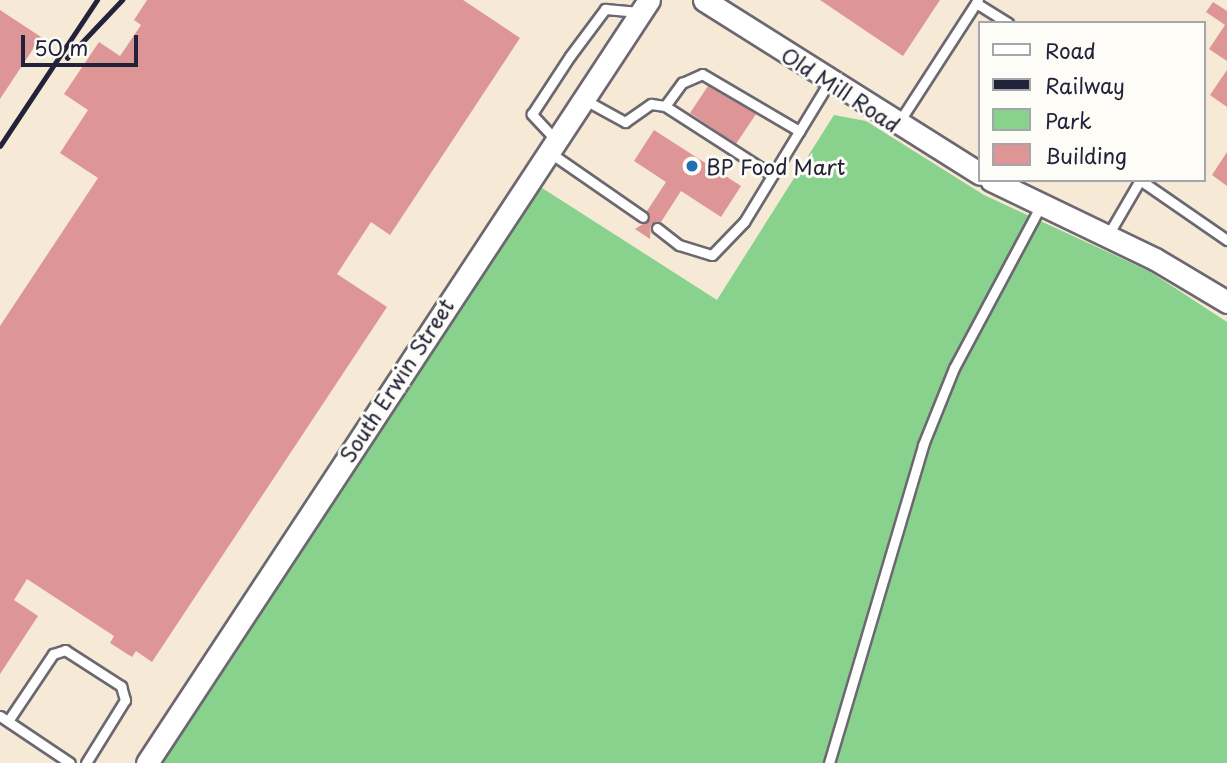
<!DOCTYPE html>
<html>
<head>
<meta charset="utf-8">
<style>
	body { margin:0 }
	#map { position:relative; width:1227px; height:763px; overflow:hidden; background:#f6e9d5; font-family:"Playpen Sans",sans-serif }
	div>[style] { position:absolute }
	.green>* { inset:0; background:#88d28e }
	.building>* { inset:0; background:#dd9695 }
	.roads { filter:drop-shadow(2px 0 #6c6871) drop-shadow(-2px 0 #6c6871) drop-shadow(0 2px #6c6871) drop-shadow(0 -2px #6c6871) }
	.service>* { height:9px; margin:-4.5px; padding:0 4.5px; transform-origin:4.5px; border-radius:4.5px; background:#fff }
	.tertiary>* { height:21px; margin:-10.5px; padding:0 10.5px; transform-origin:10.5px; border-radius:10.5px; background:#fff }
	.rail>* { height:4.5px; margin:-2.25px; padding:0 2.25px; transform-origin:2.25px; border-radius:2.25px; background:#22223b }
	.dots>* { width:19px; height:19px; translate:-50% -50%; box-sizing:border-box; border:4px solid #fdfcf7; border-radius:50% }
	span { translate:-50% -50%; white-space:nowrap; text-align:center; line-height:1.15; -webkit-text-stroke:6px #fdfcf7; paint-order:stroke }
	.street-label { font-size:21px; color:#22223b }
	.poi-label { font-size:21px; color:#22223b }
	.left { translate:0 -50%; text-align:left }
	.legend { position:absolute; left:978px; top:21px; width:228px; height:161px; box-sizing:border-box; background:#fdfcf7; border:2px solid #a5a5ac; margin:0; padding:9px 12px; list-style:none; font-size:21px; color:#22223b }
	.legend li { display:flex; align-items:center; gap:14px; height:35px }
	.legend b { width:35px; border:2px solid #a5a5ac }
	.scale { position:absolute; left:21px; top:35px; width:117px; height:32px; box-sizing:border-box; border:4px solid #22223b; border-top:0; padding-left:9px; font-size:21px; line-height:24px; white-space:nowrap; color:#22223b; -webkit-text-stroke:5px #fdfcf7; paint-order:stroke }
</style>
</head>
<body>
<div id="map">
	<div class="green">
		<i style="clip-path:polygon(834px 115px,866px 121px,984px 195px,1149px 271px,1227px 322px,1227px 763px,159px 763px,539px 186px,717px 300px)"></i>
	</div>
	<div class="building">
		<i style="clip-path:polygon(147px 0,463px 0,520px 38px,390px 235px,371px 222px,337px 274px,387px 307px,152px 662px,136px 651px,132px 657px,110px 643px,114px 636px,27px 579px,14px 600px,38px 616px,0 674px,0 326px,98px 178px,60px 153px,88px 110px,64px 94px,99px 42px,120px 56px,141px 25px,134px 20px)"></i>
		<i style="clip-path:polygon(820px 0,940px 0,903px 56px)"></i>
		<i style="clip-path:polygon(1213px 2px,1227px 11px,1227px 61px,1209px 49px,1225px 25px,1206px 12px)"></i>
		<i style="clip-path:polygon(0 10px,41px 37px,0 99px)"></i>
		<i style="clip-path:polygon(1227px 70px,1227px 107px,1210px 95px)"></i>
		<i style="clip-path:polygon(708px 86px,756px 114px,736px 144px,690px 113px)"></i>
		<i style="clip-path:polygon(654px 130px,741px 186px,721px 217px,681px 191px,661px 222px,651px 224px,650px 239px,635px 229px,649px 220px,647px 211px,666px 182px,634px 161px)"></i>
		<i style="clip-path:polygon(1227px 152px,1227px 186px,1212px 175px)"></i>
	</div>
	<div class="roads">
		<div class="service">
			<i style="left:976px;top:3px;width:38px;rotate:32deg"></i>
			<i style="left:585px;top:100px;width:46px;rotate:28.8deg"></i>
			<i style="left:625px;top:122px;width:32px;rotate:-35deg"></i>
			<i style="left:651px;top:104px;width:14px;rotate:8deg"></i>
			<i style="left:665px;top:106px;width:127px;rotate:32.8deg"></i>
			<i style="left:665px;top:106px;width:29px;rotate:-54deg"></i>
			<i style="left:682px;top:83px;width:22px;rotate:-24deg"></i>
			<i style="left:702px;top:74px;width:113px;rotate:30.4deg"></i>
			<i style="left:899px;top:122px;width:145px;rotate:-57.1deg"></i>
			<i style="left:554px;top:138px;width:33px;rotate:-133deg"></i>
			<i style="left:532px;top:114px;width:69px;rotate:-56.8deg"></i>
			<i style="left:570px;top:56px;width:59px;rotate:-53.3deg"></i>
			<i style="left:605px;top:9px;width:34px;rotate:5deg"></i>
			<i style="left:549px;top:152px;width:114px;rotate:34.7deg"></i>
			<i style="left:1140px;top:180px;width:106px;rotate:34.6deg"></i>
			<i style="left:657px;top:228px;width:28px;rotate:38deg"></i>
			<i style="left:679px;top:245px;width:34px;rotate:17deg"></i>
			<i style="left:712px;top:255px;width:46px;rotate:-45.9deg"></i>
			<i style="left:744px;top:222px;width:164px;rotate:-58.7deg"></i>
			<i style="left:1108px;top:235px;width:64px;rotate:-59.8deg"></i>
			<i style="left:0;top:716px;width:84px;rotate:33.9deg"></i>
			<i style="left:8px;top:721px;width:81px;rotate:-56.1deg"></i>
			<i style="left:53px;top:654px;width:13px;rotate:-18deg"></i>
			<i style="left:65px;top:650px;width:67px;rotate:32.7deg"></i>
			<i style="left:121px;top:686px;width:15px;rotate:74deg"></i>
			<i style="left:125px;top:700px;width:74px;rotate:121.8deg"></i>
			<i style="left:829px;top:763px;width:332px;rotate:-73.5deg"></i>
			<i style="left:923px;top:445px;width:83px;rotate:-68.1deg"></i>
			<i style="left:954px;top:368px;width:185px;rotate:-61.9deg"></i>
		</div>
		<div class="tertiary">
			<i style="left:704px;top:0;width:326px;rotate:32.2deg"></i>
			<i style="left:991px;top:180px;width:182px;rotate:25.7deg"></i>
			<i style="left:1155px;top:259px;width:84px;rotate:30.8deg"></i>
			<i style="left:147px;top:763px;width:913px;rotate:-56.66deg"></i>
		</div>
	</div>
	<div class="rail">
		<i style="left:67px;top:58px;width:80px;rotate:-46.5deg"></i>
		<i style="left:0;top:146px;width:175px;rotate:-56.4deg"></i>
	</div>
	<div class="dots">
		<i style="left:692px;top:166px;background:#1f6fb2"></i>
	</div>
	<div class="street-label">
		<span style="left:841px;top:89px;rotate:33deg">Old Mill Road</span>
		<span style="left:396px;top:380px;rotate:-57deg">South Erwin Street</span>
	</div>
	<div class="poi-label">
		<span class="left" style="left:706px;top:166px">BP Food Mart</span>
	</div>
	<ul class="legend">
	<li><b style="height:9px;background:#fff"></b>Road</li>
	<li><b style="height:9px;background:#22223b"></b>Railway</li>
	<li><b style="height:19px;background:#88d28e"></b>Park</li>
	<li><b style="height:19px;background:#dd9695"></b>Building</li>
	</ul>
	<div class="scale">50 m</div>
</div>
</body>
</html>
